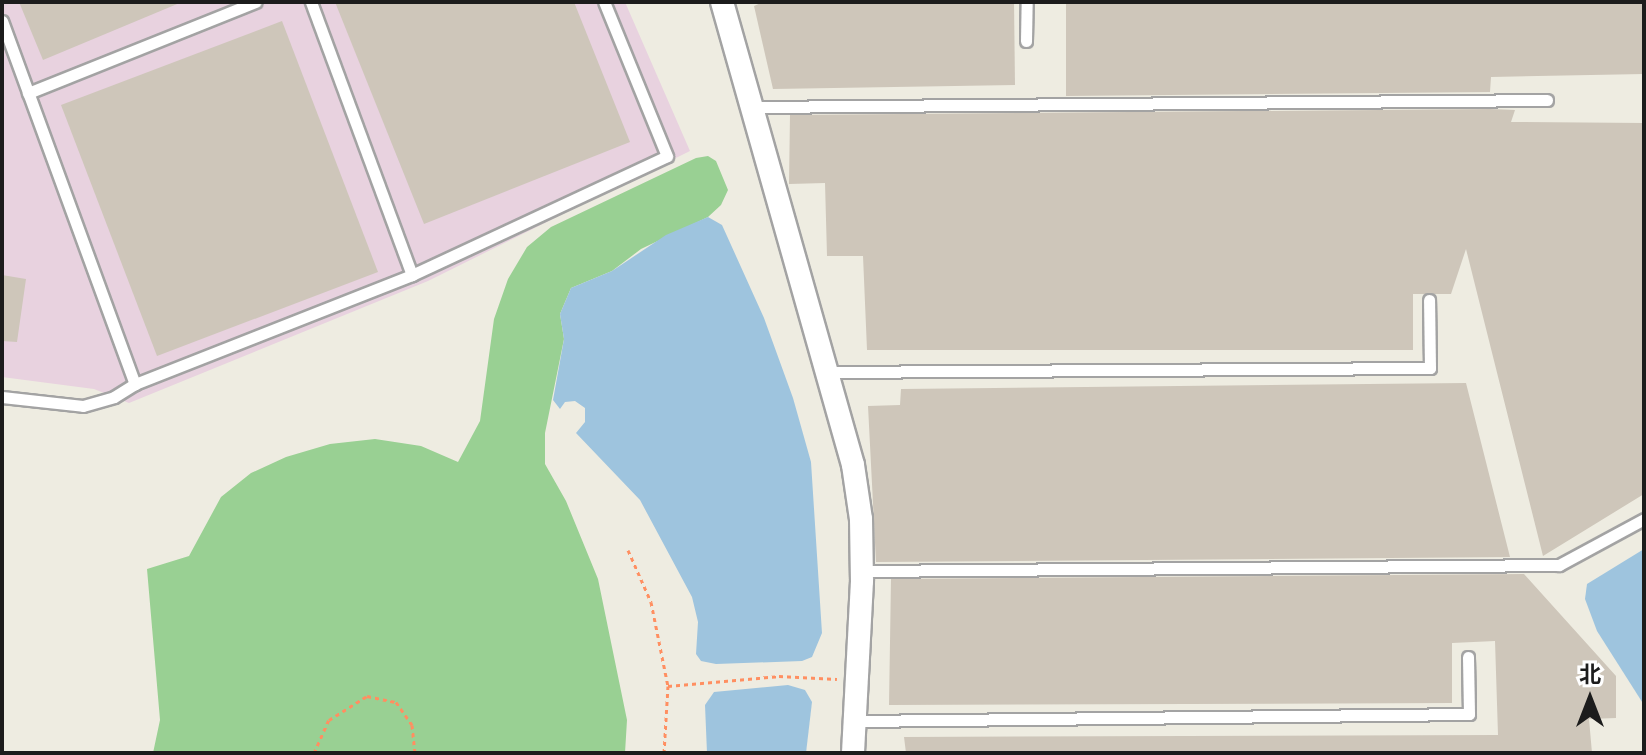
<!DOCTYPE html>
<html>
<head>
<meta charset="utf-8">
<style>
	body { margin:0 }
	#map { position:relative; width:1646px; height:755px; overflow:hidden; background:#eeece1; font-family:"Work Sans","Noto Sans SC",sans-serif }
	div>[style] { position:absolute }
	.industrial>* { inset:0; background:#e8d2df }
	.forest>* { inset:0; background:#99d093 }
	.water>* { inset:0; background:#9ec4de }
	.building>* { inset:0; background:#cec6ba }
	.path>* { height:3px; margin-top:-1.5px; transform-origin:0; background:repeating-linear-gradient(90deg,#ff8f61 0 4px,transparent 0 8px) }
	.roads { filter:drop-shadow(2px 0 #a3a3a3) drop-shadow(-2px 0 #a3a3a3) drop-shadow(0 2px #a3a3a3) drop-shadow(0 -2px #a3a3a3) }
	.lane>* { height:11px; margin:-5.5px; padding:0 5.5px; transform-origin:5.5px; border-radius:5.5px; background:#fff }
	.street>* { height:22px; margin:-11px; padding:0 11px; transform-origin:11px; border-radius:11px; background:#fff }
	span { translate:-50% -50%; white-space:nowrap; text-align:center; line-height:1.15; -webkit-text-stroke:7px #fff; paint-order:stroke }
	.frame { position:absolute; inset:0; border:4px solid #1c1c1c; pointer-events:none }
	.north { position:absolute; left:1550px; top:659px; width:80px; height:80px; -webkit-text-stroke:6px #fff; paint-order:stroke; rotate:0deg; font-size:22px; font-weight:700; line-height:32px; text-align:center; color:#1c1c1c }
	.north::after { content:''; display:block; margin:auto; width:28px; height:36px; background:#1c1c1c; clip-path:polygon(50% 0,100% 100%,50% 72%,0 100%) }
</style>
</head>
<body>
<div id="map">
	<div class="industrial">
		<i style="clip-path:polygon(2px 2px,625px 2px,690px 151px,428px 281px,129px 403px,94px 389px,2px 377px)"></i>
	</div>
	<div class="forest">
		<i style="clip-path:polygon(708px 156px,716px 161px,728px 190px,721px 205px,708px 217px,641px 249px,612px 271px,571px 288px,560px 314px,564px 339px,545px 433px,545px 464px,566px 501px,598px 579px,627px 720px,625px 753px,153px 753px,160px 720px,147px 569px,189px 556px,221px 497px,251px 473px,286px 457px,330px 444px,375px 439px,421px 446px,458px 462px,480px 421px,494px 319px,508px 279px,527px 247px,551px 227px,696px 158px)"></i>
	</div>
	<div class="water">
		<i style="clip-path:polygon(708px 217px,722px 225px,764px 318px,793px 398px,811px 462px,822px 633px,812px 657px,802px 661px,716px 664px,701px 661px,696px 654px,698px 622px,692px 597px,640px 500px,576px 433px,585px 422px,585px 408px,575px 401px,565px 402px,560px 409px,553px 400px,564px 339px,560px 314px,571px 288px,612px 271px,666px 235px)"></i>
		<i style="clip-path:polygon(1644px 549px,1644px 705px,1597px 631px,1585px 599px,1587px 584px)"></i>
		<i style="clip-path:polygon(788px 685px,805px 690px,812px 702px,806px 753px,707px 753px,705px 705px,714px 692px)"></i>
	</div>
	<div class="building">
		<i style="clip-path:polygon(19px 2px,182px 2px,43px 60px)"></i>
		<i style="clip-path:polygon(335px 2px,574px 2px,630px 142px,424px 224px)"></i>
		<i style="clip-path:polygon(763px 2px,1014px 2px,1015px 85px,773px 89px,754px 6px)"></i>
		<i style="clip-path:polygon(1066px 2px,1644px 2px,1644px 74px,1491px 77px,1490px 92px,1066px 96px)"></i>
		<i style="clip-path:polygon(282px 21px,378px 272px,157px 356px,61px 105px)"></i>
		<i style="clip-path:polygon(1490px 109px,1515px 110px,1511px 122px,1644px 123px,1644px 494px,1543px 556px,1466px 249px,1451px 294px,1413px 294px,1413px 350px,867px 350px,863px 256px,827px 256px,825px 183px,789px 184px,790px 115px)"></i>
		<i style="clip-path:polygon(2px 275px,26px 279px,17px 342px,2px 341px)"></i>
		<i style="clip-path:polygon(1466px 383px,1510px 557px,876px 562px,868px 406px,900px 405px,901px 389px)"></i>
		<i style="clip-path:polygon(1524px 574px,1616px 676px,1616px 718px,1589px 719px,1592px 753px,906px 753px,904px 737px,1498px 735px,1495px 641px,1452px 643px,1452px 703px,889px 705px,891px 579px)"></i>
	</div>
	<div class="path">
		<i style="left:628px;top:550px;width:57px;rotate:66.1deg"></i>
		<i style="left:651px;top:602px;width:86px;rotate:78.6deg"></i>
		<i style="left:668px;top:686px;width:111px;rotate:-5.1deg"></i>
		<i style="left:779px;top:676px;width:58px;rotate:3deg"></i>
		<i style="left:314px;top:753px;width:36px;rotate:-66deg"></i>
		<i style="left:329px;top:720px;width:45px;rotate:-32.3deg"></i>
		<i style="left:367px;top:696px;width:30px;rotate:12deg"></i>
		<i style="left:396px;top:702px;width:28px;rotate:55deg"></i>
		<i style="left:412px;top:725px;width:28px;rotate:84deg"></i>
		<i style="left:664px;top:753px;width:67px;rotate:-86.6deg"></i>
	</div>
	<div class="roads">
		<div class="lane">
			<i style="left:311px;top:2px;width:291px;rotate:69.7deg"></i>
			<i style="left:2px;top:21px;width:387px;rotate:69.9deg"></i>
			<i style="left:135px;top:384px;width:298px;rotate:-21.5deg"></i>
			<i style="left:412px;top:275px;width:281px;rotate:-25deg"></i>
			<i style="left:667px;top:156px;width:166px;rotate:-112.2deg"></i>
			<i style="left:1026px;top:41px;width:39px;rotate:-89deg"></i>
			<i style="left:28px;top:93px;width:245px;rotate:-21.8deg"></i>
			<i style="left:752px;top:107px;width:795px;rotate:-0.5deg"></i>
			<i style="left:826px;top:372px;width:604px;rotate:-0.38deg"></i>
			<i style="left:1430px;top:368px;width:68px;rotate:-90.8deg"></i>
			<i style="left:2px;top:397px;width:81px;rotate:6.3deg"></i>
			<i style="left:83px;top:406px;width:32px;rotate:-16deg"></i>
			<i style="left:114px;top:397px;width:25px;rotate:-32deg"></i>
			<i style="left:862px;top:571px;width:697px;rotate:-0.49deg"></i>
			<i style="left:1559px;top:565px;width:97px;rotate:-28.4deg"></i>
			<i style="left:856px;top:721px;width:613px;rotate:-0.65deg"></i>
			<i style="left:1469px;top:714px;width:57px;rotate:-91deg"></i>
		</div>
		<div class="street">
			<i style="left:722px;top:2px;width:481px;rotate:74.2deg"></i>
			<i style="left:853px;top:465px;width:55px;rotate:81.6deg"></i>
			<i style="left:861px;top:519px;width:62px;rotate:89.1deg"></i>
			<i style="left:862px;top:581px;width:172px;rotate:93deg"></i>
		</div>
	</div>
	<div class="frame"></div>
	<div class="north">北</div>
</div>
</body>
</html>
